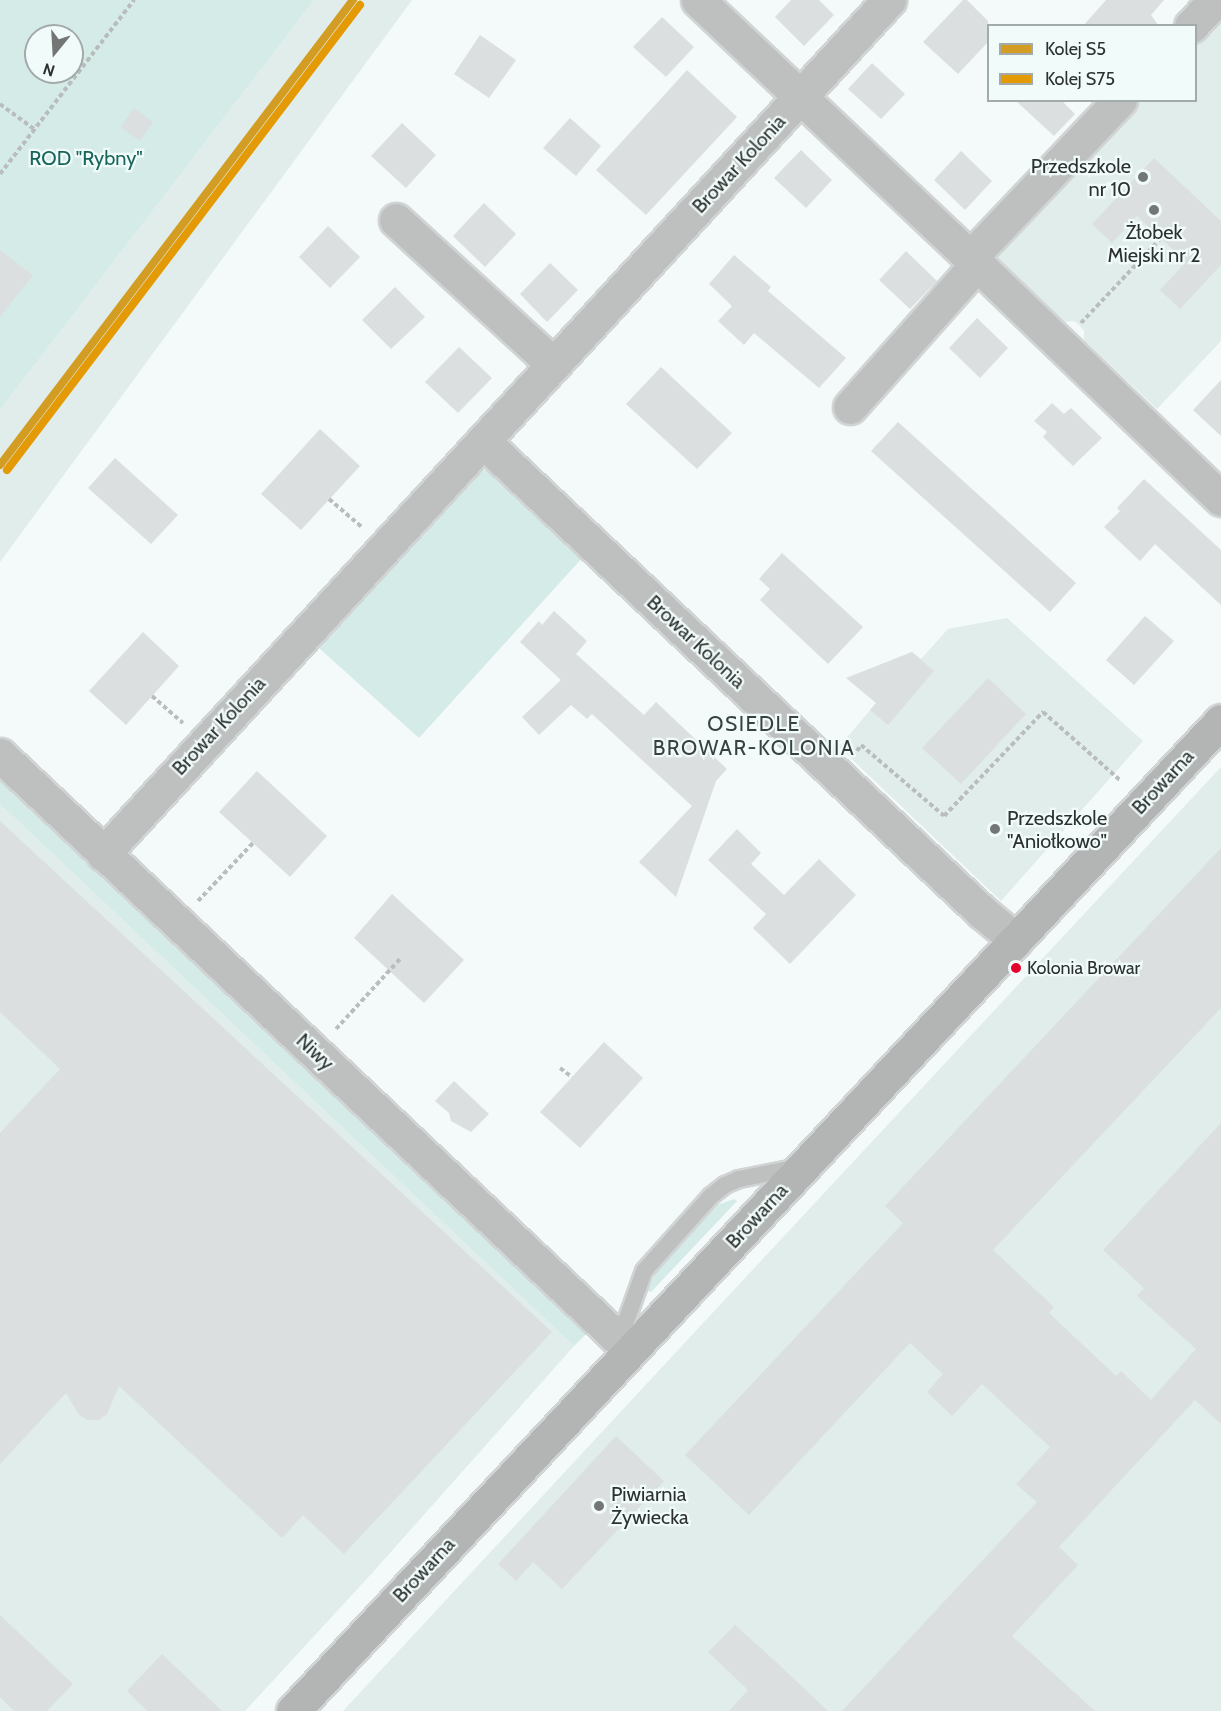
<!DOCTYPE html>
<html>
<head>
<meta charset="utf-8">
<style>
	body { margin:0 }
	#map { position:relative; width:1221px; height:1711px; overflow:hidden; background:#f4f9f9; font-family:Cabin,sans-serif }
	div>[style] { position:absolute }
	.built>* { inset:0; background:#e0edeb }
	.green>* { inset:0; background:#d4ebe7 }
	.building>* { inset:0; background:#dbdfdf }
	.path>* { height:4px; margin-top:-2px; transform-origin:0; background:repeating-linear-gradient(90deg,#b9bdbc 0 4.5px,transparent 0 7.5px) }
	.roads { filter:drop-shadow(2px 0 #d1d4d4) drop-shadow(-2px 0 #d1d4d4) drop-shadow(0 2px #d1d4d4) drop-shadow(0 -2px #d1d4d4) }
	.lane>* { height:16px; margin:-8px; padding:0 8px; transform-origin:8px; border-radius:8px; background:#bec0c0 }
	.street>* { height:33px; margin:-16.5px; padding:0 16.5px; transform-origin:16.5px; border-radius:16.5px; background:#bec0c0 }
	.secondary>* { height:33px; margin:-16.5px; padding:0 16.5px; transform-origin:16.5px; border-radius:16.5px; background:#b3b5b5 }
	.rail-1>* { height:8px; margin:-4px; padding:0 4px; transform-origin:4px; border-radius:4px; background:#d29d22 }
	.rail-2>* { height:8px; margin:-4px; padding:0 4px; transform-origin:4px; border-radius:4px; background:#e39a05 }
	.dots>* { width:16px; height:16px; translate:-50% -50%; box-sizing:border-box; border:3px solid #f1fcfa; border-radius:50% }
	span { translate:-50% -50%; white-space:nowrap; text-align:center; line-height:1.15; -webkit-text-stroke:4.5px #f1fcfa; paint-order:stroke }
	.bus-label { font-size:18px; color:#2c3130 }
	.left { translate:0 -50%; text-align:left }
	.park-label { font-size:20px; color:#18655c }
	.street-label { font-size:20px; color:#2c3130 }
	.poi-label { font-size:20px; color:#2c3130 }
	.right { translate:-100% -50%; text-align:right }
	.neighbourhood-label { font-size:21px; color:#38413f; letter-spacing:1.5px }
	.legend { position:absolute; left:987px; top:24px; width:210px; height:78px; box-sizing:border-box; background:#f1fcfa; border:2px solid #a2aba9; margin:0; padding:8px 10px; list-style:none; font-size:18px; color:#2c3130 }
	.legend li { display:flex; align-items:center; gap:12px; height:30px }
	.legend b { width:30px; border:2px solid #a2aba9 }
	.north { position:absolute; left:24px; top:24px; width:60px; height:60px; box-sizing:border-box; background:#f1fcfa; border:2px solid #a2aba9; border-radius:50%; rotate:198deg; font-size:16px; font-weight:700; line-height:24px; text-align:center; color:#2c3130 }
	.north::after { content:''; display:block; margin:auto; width:21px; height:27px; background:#727776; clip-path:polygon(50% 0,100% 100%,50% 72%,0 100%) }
</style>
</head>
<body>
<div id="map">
	<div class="built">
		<i style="clip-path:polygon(314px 0,412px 0,0 562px,0 410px)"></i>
		<i style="clip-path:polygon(1221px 14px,1221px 341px,1157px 409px,1084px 340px,1084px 331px,1079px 325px,1074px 321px,1065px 322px,991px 253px,1137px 101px,1196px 100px,1196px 40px)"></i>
		<i style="clip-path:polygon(1007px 618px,1143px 741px,1001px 901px,839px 747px,893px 683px,881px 673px,892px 660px,912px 652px,921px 659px,948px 629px)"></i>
		<i style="clip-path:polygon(1221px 767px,1221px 1711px,343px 1711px,705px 1321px)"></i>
		<i style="clip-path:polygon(0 804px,574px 1346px,373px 1572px,245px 1711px,0 1711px)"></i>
	</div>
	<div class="green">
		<i style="clip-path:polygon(evenodd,0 0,314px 0,0 410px,0 0,36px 36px,72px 36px,72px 72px,36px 72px,36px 36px)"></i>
		<i style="clip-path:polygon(486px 470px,583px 557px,419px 738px,319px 648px,477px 471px)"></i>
		<i style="clip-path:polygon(0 777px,86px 860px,167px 933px,588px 1332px,574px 1346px,0 804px)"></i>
		<i style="clip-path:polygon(734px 1199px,737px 1201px,651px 1292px,648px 1291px,657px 1269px,717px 1205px)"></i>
	</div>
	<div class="building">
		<i style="clip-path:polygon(791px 0,819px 0,834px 15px,804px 46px,775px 17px)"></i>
		<i style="clip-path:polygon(963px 0,967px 0,988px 21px,988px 42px,958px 74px,923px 42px)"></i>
		<i style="clip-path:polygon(1106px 0,1164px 0,1151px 15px,1159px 26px,1083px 26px)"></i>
		<i style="clip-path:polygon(662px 17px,694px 47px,666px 77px,633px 47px)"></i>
		<i style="clip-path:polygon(480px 35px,516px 60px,489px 98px,454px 74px)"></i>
		<i style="clip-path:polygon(872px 63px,905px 94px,881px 119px,848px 89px)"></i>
		<i style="clip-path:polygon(687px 70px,737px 117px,646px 215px,596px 170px)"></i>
		<i style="clip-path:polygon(1015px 100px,1061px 100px,1075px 114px,1054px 136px)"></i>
		<i style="clip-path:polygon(134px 108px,153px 122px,140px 141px,121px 127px)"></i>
		<i style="clip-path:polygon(570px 118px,601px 146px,576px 176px,543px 148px)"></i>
		<i style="clip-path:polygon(402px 123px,436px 155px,406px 188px,371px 156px)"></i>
		<i style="clip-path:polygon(801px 150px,832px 180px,806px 208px,774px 178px)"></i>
		<i style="clip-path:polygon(961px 151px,992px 181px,965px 210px,934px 180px)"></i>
		<i style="clip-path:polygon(1154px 158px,1221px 221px,1221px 265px,1180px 309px,1160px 290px,1186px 262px,1137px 216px,1112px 243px,1092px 224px)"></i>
		<i style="clip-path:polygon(484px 203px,516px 234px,485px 267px,453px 236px)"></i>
		<i style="clip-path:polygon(328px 226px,360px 257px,330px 288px,299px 257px)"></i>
		<i style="clip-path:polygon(0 250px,33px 275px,0 317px)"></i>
		<i style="clip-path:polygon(906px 251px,937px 281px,910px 309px,879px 280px)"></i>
		<i style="clip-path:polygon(734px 255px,771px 287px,768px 291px,846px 358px,819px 388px,754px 333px,744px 345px,718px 321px,732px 306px,709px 284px)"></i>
		<i style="clip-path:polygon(550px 263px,578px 290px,547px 322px,520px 294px)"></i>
		<i style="clip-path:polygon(395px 287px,425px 317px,391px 349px,362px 320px)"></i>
		<i style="clip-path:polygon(977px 318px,1008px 348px,980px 378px,949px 348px)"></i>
		<i style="clip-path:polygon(459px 347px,492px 378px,458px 413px,425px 382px)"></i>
		<i style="clip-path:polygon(661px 367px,732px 433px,697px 469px,626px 404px)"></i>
		<i style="clip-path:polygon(1221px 380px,1221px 436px,1193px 410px)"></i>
		<i style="clip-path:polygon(1052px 403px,1064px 414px,1071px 408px,1102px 438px,1073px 466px,1043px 437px,1047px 432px,1034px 421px)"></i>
		<i style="clip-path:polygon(898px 422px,1076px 583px,1050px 612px,871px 451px)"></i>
		<i style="clip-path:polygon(320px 429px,360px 466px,301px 530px,261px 494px)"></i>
		<i style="clip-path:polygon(115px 458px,178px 515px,151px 544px,88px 488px)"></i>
		<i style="clip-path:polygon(1144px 479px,1221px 550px,1221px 605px,1155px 544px,1140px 561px,1104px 527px,1120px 511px,1117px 508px)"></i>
		<i style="clip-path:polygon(782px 553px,863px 627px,828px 664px,760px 600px,770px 589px,759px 579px)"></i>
		<i style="clip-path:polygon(554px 611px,587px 641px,576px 654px,644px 715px,656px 702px,727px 769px,716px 781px,676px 897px,639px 862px,692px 806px,592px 714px,587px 719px,571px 705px,539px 735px,522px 717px,561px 680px,520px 642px,539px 621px,542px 625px)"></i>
		<i style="clip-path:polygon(1145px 616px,1174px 641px,1134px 685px,1106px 660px)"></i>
		<i style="clip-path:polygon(143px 632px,179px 666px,126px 725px,89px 691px)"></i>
		<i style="clip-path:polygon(912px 652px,934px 671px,888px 725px,870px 710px,876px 703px,846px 678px)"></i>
		<i style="clip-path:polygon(988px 678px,1026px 714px,961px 784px,922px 748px)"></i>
		<i style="clip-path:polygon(257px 771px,327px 836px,290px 877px,219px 812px)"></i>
		<i style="clip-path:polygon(0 821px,552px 1332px,344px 1554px,303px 1515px,282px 1538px,119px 1386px,107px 1414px,99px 1420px,88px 1420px,79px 1415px,66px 1393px,0 1464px,0 1133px,60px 1069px,0 1012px)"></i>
		<i style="clip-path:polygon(737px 829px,761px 853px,751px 864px,784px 895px,819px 859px,856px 895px,790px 964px,753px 928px,766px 914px,708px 860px)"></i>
		<i style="clip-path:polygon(1221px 848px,1221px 1008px,993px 1250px,1054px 1307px,1049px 1313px,1116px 1376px,1121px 1371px,1151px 1400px,1196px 1349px,1137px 1296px,1144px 1288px,1103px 1250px,1221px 1123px,1221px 1424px,1195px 1400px,1059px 1547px,1078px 1565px,1012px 1636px,1095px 1711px,842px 1711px,1037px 1502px,1016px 1484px,1050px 1447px,982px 1384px,952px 1416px,927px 1392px,943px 1374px,910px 1343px,749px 1515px,685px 1455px,903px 1223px,885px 1206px)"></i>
		<i style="clip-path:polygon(392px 894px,464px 960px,424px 1003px,354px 938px)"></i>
		<i style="clip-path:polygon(604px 1042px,643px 1078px,580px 1148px,540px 1112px)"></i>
		<i style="clip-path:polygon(454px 1081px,489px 1114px,471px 1132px,451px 1121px,449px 1113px,435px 1101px)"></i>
		<i style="clip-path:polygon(616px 1436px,664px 1481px,562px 1589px,533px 1562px,516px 1581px,498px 1564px)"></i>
		<i style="clip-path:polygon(0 1615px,73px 1684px,47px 1711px,14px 1711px,0 1697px)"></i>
		<i style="clip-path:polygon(735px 1625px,775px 1661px,828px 1711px,729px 1711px,748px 1690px,708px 1652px)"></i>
		<i style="clip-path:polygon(162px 1654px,222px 1711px,147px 1711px,127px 1691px)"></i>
	</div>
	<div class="path">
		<i style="left:0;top:104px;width:42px;rotate:36.3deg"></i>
		<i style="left:0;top:174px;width:220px;rotate:-52.4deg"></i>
		<i style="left:1081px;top:323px;width:117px;rotate:-46.7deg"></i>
		<i style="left:329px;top:499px;width:45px;rotate:40.5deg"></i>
		<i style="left:152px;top:696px;width:41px;rotate:41.1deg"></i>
		<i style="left:857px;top:751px;width:7px;rotate:-56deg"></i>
		<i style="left:861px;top:745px;width:109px;rotate:40.5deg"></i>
		<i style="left:944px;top:816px;width:144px;rotate:-46.4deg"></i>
		<i style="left:1043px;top:712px;width:104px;rotate:41.5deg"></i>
		<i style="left:198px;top:901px;width:80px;rotate:-46.5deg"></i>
		<i style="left:336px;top:1029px;width:95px;rotate:-47.6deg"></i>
		<i style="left:560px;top:1068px;width:15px;rotate:37deg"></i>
	</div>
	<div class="roads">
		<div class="lane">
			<i style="left:628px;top:1343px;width:16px;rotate:-104deg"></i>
			<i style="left:624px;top:1327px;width:59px;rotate:-70.3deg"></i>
			<i style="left:644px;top:1271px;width:101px;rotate:-48.2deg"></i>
			<i style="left:711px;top:1196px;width:18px;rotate:-38deg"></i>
			<i style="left:725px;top:1185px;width:15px;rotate:-23deg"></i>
			<i style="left:739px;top:1179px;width:61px;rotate:-11.3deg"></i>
		</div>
		<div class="street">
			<i style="left:698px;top:0;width:384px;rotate:43.4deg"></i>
			<i style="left:977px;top:264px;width:339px;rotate:43.9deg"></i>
			<i style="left:1191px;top:26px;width:35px;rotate:-47deg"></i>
			<i style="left:396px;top:220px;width:214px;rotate:42.5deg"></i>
			<i style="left:970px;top:258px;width:218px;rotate:-46.5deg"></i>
			<i style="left:850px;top:407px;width:191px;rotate:-48.4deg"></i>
			<i style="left:483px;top:441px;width:686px;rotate:43.35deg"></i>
			<i style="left:982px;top:912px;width:44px;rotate:39.5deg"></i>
			<i style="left:0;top:755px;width:867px;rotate:43.36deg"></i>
			<i style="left:103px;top:854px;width:1161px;rotate:-47.37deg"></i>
		</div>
		<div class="secondary">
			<i style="left:293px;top:1711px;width:1357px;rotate:-46.85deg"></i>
		</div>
	</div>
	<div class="rail-1">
		<i style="left:0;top:465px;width:584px;rotate:-52.8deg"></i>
	</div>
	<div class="rail-2">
		<i style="left:7px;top:470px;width:584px;rotate:-52.8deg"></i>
	</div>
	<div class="dots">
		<i style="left:1143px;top:177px;background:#727776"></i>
		<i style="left:1154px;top:210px;background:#727776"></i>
		<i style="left:995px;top:829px;background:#727776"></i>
		<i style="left:1016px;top:968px;background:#e4002b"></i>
		<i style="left:599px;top:1506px;background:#727776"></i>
	</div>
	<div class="bus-label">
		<span class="left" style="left:1027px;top:968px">Kolonia Browar</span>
	</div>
	<div class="park-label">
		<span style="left:86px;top:158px">ROD "Rybny"</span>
	</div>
	<div class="street-label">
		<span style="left:739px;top:164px;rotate:-47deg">Browar Kolonia</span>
		<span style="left:696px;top:642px;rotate:43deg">Browar Kolonia</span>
		<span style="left:219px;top:726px;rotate:-47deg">Browar Kolonia</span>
		<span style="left:1163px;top:782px;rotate:-47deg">Browarna</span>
		<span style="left:315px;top:1052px;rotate:43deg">Niwy</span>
		<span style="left:757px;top:1216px;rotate:-47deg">Browarna</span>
		<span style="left:424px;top:1570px;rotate:-47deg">Browarna</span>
	</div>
	<div class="poi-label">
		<span class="right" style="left:1131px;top:178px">Przedszkole<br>nr 10</span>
		<span style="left:1154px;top:244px">Żłobek<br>Miejski nr 2</span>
		<span class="left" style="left:1007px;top:830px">Przedszkole<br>"Aniołkowo"</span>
		<span class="left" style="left:611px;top:1506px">Piwiarnia<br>Żywiecka</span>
	</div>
	<div class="neighbourhood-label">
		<span style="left:754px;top:736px">OSIEDLE<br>BROWAR-KOLONIA</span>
	</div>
	<ul class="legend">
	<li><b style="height:8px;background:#d29d22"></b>Kolej S5</li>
	<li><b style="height:8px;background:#e39a05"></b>Kolej S75</li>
	</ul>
	<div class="north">N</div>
</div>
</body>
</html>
